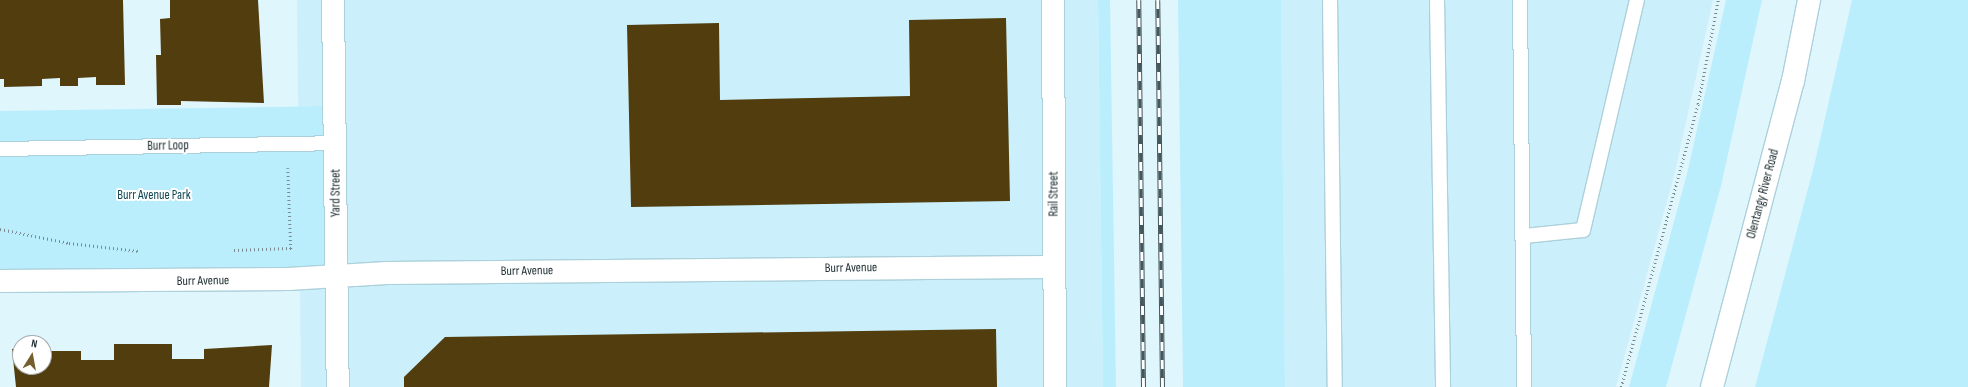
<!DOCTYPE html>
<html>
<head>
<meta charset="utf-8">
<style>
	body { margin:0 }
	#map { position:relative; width:1968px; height:387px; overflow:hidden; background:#e0f6fd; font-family:"Sofia Sans Condensed",sans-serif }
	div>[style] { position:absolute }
	.built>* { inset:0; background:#cbf0fb }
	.green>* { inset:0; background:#baeefd }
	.building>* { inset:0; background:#513d0d }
	.path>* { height:2.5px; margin-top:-1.25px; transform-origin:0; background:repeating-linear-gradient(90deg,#798b90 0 1px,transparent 0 4px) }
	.roads { filter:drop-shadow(1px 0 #acd1db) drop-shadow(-1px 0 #acd1db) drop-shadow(0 1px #acd1db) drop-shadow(0 -1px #acd1db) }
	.lane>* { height:14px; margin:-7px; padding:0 7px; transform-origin:7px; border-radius:7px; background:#fff }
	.street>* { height:22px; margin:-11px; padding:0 11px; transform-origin:11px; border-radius:11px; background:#fff }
	.secondary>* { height:22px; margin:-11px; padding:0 11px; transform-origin:11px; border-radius:11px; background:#fff }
	.rail>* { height:4.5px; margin-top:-2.25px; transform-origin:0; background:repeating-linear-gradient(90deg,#fff 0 9px,#46575b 0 18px); box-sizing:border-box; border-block:1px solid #46575b }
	span { translate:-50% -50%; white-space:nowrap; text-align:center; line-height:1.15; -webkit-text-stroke:4px #fff; paint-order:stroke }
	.street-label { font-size:13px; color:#202f33 }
	.park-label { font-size:13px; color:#0d4552 }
	.north { position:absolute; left:12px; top:335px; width:40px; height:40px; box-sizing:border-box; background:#fff; border:1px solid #a6acad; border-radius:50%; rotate:11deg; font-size:11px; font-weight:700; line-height:16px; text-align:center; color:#202f33 }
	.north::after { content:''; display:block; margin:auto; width:14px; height:18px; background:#755f2f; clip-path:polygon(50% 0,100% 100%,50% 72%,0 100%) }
</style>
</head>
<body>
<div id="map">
	<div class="built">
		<i style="clip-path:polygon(297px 0,1098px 0,1103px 387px,301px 387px)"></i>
		<i style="clip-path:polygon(1281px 0,1713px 0,1675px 172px,1616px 387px,1285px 387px)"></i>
	</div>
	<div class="green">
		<i style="clip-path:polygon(1098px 0,1110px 0,1116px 387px,1103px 387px)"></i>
		<i style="clip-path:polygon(1178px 0,1281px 0,1285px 387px,1183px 387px)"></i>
		<i style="clip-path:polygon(1726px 0,1762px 0,1721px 186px,1666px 387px,1629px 387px,1687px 174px)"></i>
		<i style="clip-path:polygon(1852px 0,1968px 0,1968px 387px,1755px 387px,1814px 166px)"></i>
		<i style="clip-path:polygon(335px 106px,336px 275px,0 281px,0 111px)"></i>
	</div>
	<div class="building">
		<i style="clip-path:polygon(0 0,123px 0,125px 85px,96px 85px,96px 77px,78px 78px,78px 86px,60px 86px,60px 78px,42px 79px,42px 86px,4px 87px,4px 79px,0 79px)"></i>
		<i style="clip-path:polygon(170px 0,258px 0,264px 103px,181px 101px,181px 105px,157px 105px,156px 55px,161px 55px,160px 19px,170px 18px)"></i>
		<i style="clip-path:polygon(1006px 18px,1010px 201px,631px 207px,627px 25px,719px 23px,720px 100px,910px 96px,909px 20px)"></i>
		<i style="clip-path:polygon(996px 329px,997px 387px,404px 387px,404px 377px,445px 337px)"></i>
		<i style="clip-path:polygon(114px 344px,172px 344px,172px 359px,204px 359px,204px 349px,272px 345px,269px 387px,16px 387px,12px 349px,20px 348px,20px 367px,44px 367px,44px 351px,81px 351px,81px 360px,114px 360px)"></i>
	</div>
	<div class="path">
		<i style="left:288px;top:168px;width:81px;rotate:87.9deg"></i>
		<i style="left:0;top:229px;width:70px;rotate:11.5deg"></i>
		<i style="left:69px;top:243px;width:70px;rotate:6.5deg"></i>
		<i style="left:234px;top:250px;width:57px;rotate:-2deg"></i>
		<i style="left:1621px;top:387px;width:293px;rotate:-74.8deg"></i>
		<i style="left:1698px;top:104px;width:106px;rotate:-79.1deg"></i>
	</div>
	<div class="roads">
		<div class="lane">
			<i style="left:1330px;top:0;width:387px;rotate:89.3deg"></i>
			<i style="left:1437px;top:0;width:387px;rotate:89.1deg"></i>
			<i style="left:1520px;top:0;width:387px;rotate:89.4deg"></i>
			<i style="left:0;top:149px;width:335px;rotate:-1deg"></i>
			<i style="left:1524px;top:236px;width:59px;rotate:-5.8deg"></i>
			<i style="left:1583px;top:230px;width:236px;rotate:-76.8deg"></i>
		</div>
		<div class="street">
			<i style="left:1053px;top:0;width:387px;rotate:89.7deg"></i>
			<i style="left:0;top:281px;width:288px;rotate:-0.4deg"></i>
			<i style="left:288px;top:279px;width:99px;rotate:-3.5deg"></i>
			<i style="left:387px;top:273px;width:667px;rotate:-0.52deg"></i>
		</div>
		<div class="secondary">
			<i style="left:333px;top:0;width:387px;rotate:89.3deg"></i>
			<i style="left:1712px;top:387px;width:317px;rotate:-75.2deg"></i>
			<i style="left:1793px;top:81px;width:83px;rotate:-78.8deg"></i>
		</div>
	</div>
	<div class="rail">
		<i style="left:1139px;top:0;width:387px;rotate:89.3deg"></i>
		<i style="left:1158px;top:0;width:387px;rotate:89.3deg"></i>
	</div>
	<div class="street-label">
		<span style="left:168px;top:146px;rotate:-1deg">Burr Loop</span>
		<span style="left:336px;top:193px;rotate:-90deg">Yard Street</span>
		<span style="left:1054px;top:194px;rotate:-90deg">Rail Street</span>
		<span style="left:1763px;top:194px;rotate:-75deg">Olentangy River Road</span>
		<span style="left:851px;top:268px;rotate:-1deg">Burr Avenue</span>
		<span style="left:527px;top:271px;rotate:-1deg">Burr Avenue</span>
		<span style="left:203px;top:281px;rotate:-1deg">Burr Avenue</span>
	</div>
	<div class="park-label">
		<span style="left:154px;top:195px">Burr Avenue Park</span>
	</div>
	<div class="north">N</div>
</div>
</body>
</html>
